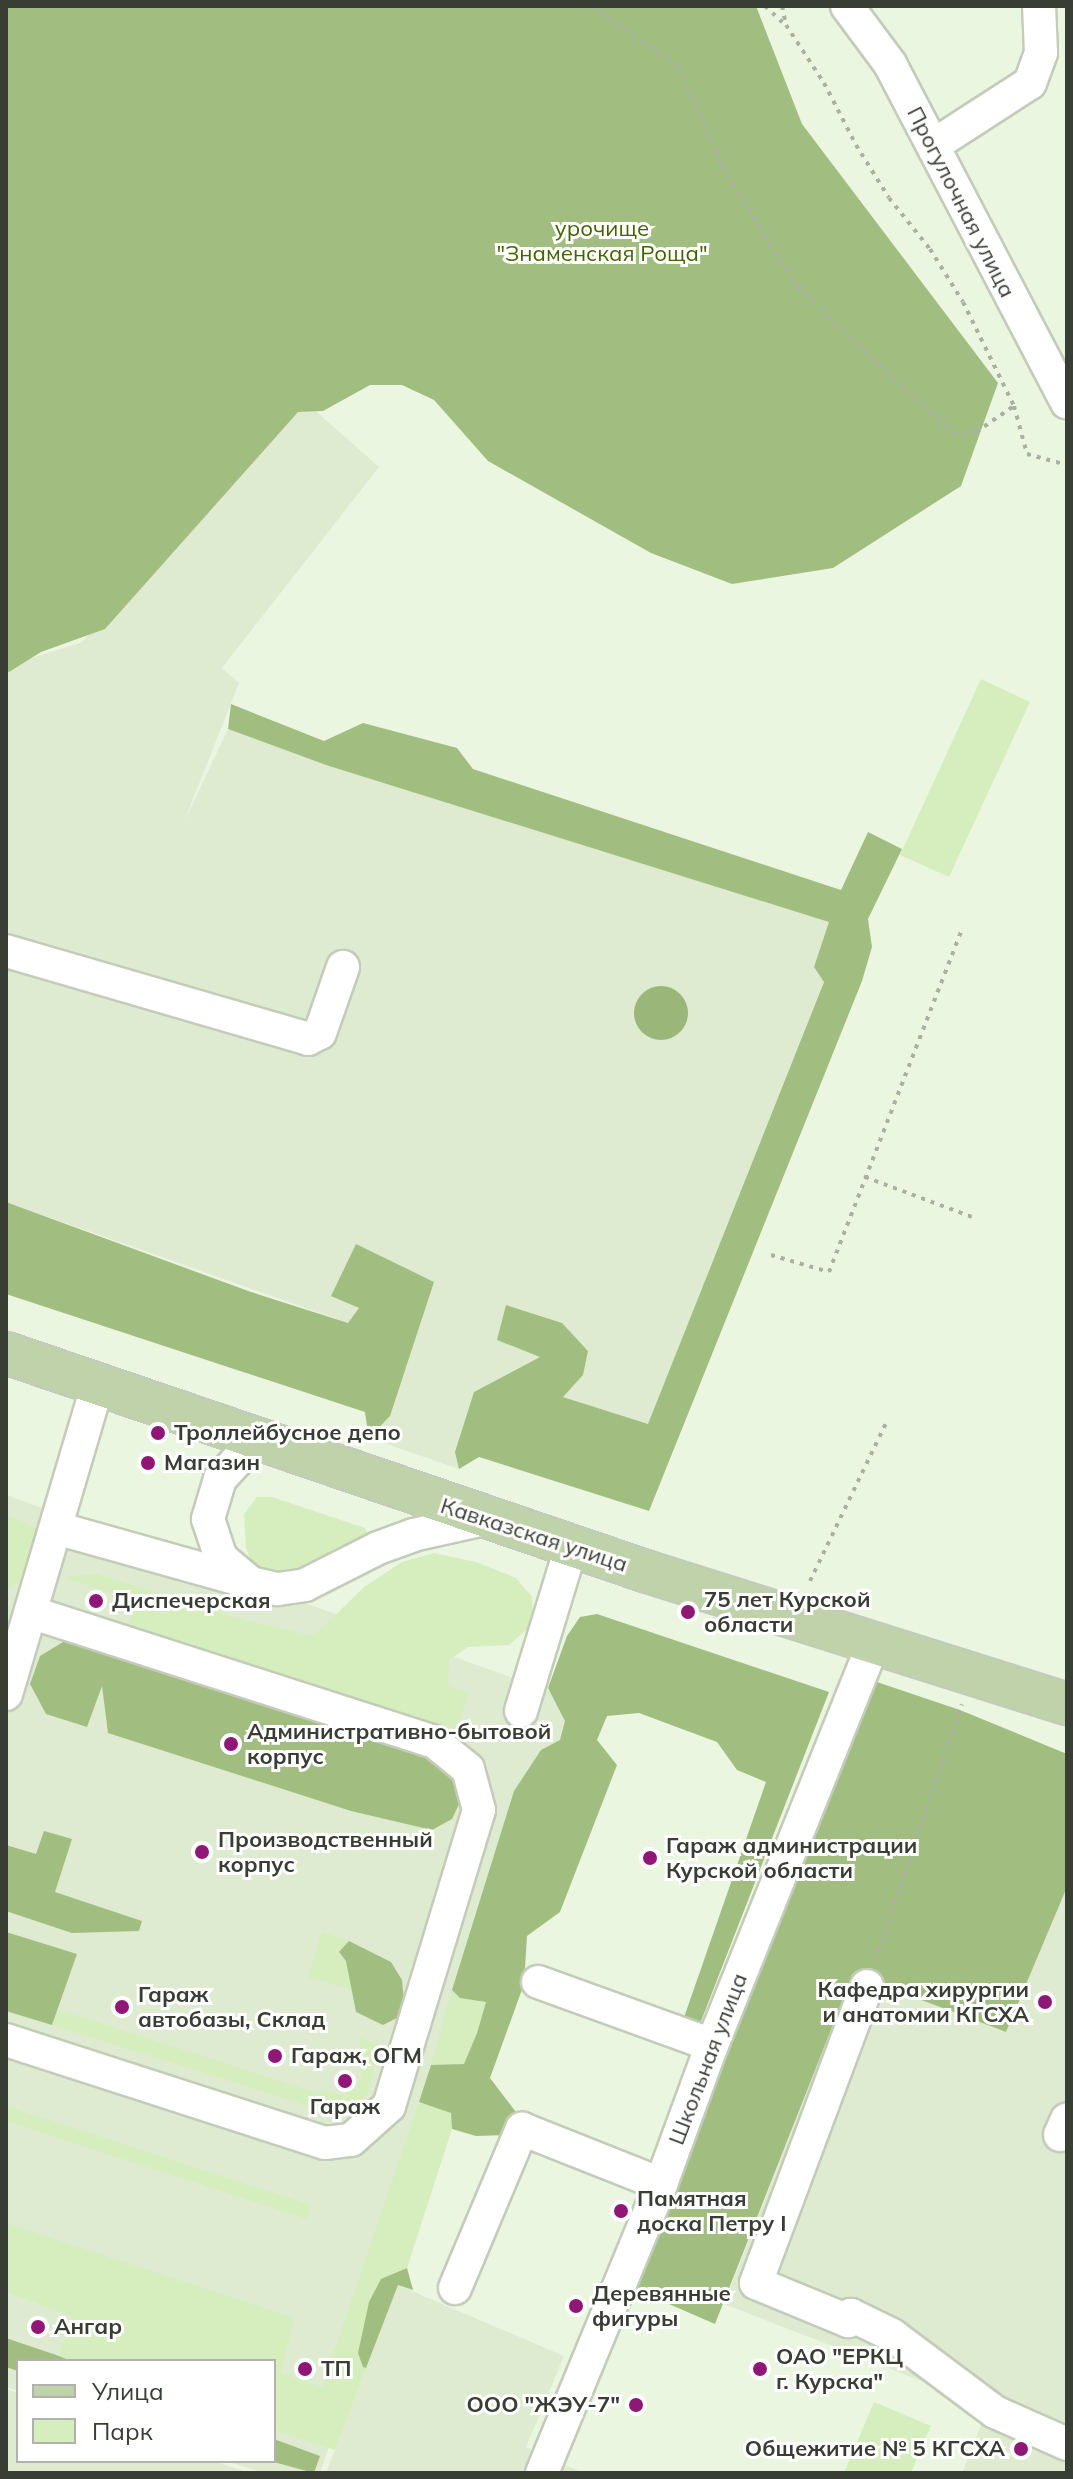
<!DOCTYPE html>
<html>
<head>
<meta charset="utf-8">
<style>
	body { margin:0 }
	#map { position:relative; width:1073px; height:2479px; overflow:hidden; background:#ebf6e1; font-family:Mulish,sans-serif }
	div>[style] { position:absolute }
	.built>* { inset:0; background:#deebd0 }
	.green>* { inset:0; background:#d6edbe }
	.forest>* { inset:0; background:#a1be80 }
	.water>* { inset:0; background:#9ab779 }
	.round { border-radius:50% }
	.path>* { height:4px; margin-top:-2px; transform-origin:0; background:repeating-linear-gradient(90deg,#a9b2a2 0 4px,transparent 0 10px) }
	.roads { filter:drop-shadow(2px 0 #c2ccb8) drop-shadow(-2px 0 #c2ccb8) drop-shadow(0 2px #c2ccb8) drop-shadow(0 -2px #c2ccb8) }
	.minor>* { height:32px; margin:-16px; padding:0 16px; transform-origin:16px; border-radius:16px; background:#fff }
	.major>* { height:40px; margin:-20px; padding:0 20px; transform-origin:20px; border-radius:20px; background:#bfd2a9 }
	.dots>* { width:22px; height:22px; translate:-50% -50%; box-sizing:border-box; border:4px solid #fff; border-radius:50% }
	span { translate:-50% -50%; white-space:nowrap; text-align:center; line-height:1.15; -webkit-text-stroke:6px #fff; paint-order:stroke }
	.street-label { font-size:22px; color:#393e35 }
	.park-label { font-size:22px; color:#426300 }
	.poi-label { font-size:22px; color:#393e35; font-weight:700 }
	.left { translate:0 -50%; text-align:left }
	.right { translate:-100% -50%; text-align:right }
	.frame { position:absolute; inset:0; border:8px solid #393e35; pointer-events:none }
	.legend { position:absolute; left:16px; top:2359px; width:260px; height:104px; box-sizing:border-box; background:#fff; border:2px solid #b0b2ae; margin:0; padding:10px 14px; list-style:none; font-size:24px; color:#393e35 }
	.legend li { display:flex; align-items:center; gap:16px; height:40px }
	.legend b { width:40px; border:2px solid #b0b2ae }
</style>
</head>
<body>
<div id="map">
	<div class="built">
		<i style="clip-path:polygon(302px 399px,379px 467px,222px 668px,239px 683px,184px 822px,228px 729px,327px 765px,830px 922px,814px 967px,824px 981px,648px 1425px,563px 1397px,459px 1469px,369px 1438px,348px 1323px,6px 1202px,6px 659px,13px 664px,82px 642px)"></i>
		<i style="clip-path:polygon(6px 1495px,582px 1703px,320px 2473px,263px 2473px,227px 2461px,274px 2461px,274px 2361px,18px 2361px,18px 2391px,6px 2387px)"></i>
		<i style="clip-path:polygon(1067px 1887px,1067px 2473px,962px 2473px,988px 2407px,724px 2304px,853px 1973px,1006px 2032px)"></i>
		<i style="clip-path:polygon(398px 2285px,564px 2356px,526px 2447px,583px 2473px,326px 2473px)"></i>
		<i style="clip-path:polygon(6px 2389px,18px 2393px,18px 2461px,214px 2461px,250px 2473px,6px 2473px)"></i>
	</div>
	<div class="green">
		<i style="clip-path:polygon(981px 679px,1030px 702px,949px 877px,900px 855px)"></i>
		<i style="clip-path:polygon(257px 1497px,272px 1497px,365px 1528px,371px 1539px,295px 1580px,254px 1569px,246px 1548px,244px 1514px)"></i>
		<i style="clip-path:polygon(6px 1515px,40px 1529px,26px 1578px,6px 1590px)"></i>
		<i style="clip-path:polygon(434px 1553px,476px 1562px,516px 1578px,532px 1597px,533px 1624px,509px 1645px,468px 1647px,449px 1660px,448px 1686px,469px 1693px,456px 1732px,128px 1624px,135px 1602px,64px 1577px,96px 1574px,247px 1621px,314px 1636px,364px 1587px,402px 1562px)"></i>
		<i style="clip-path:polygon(322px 1932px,349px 1941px,339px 1952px,346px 1961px,351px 1990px,308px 1977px)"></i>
		<i style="clip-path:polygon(452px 1990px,460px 1998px,486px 2002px,477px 2033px,464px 2064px,431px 2065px)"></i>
		<i style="clip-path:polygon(59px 2010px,318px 2093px,327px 2091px,345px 2096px,348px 2087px,357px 2090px,362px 2074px,363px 2055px,358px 2037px,380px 2045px,368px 2093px,354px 2106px,331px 2113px,52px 2025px)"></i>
		<i style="clip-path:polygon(419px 2102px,452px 2113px,452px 2129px,407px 2268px,413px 2290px,398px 2285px,335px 2450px,274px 2430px,274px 2361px,72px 2361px,59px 2356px,72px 2316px,6px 2292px,6px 2223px,294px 2318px,281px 2373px,322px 2387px)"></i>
		<i style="clip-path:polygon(6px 2106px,311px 2205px,307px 2219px,6px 2121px)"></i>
		<i style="clip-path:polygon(874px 2402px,931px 2426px,911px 2473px,844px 2473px)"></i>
	</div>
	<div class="forest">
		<i style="clip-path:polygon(6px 6px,756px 6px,802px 124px,998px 383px,961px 486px,833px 568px,732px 584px,651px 553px,488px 461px,434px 400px,402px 385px,370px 385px,323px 411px,298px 412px,105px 629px,41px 652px,9px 672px,6px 670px)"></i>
		<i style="clip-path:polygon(231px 704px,324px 741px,363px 723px,457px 748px,473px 769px,841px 890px,868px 832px,902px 849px,868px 919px,872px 947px,862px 981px,649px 1511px,479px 1457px,459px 1469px,455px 1452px,474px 1392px,540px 1357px,497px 1340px,506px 1305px,562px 1323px,588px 1351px,583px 1375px,563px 1397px,648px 1424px,824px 982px,814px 967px,829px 922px,326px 765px,228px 729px)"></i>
		<i style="clip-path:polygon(6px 1202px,251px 1292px,348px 1323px,359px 1308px,331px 1296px,356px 1244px,434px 1282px,390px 1416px,369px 1438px,365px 1412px,6px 1294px)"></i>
		<i style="clip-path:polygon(597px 1614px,829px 1692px,696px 2034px,681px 2026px,766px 1782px,737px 1770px,717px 1742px,639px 1713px,607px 1716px,597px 1740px,617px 1765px,560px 1912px,527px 1936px,524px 1984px,490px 2078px,519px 2116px,507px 2135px,476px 2136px,452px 2129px,451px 2113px,419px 2102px,431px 2065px,464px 2064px,477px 2033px,486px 2002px,460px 1998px,452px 1990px,514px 1791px,541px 1750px,560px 1740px,565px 1721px,548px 1688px,567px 1636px,580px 1617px)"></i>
		<i style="clip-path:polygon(68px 1639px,442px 1761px,461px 1781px,461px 1800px,452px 1819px,432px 1830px,351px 1811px,108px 1733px,102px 1686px,87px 1727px,46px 1714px,30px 1684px,40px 1656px)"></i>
		<i style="clip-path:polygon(859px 1676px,960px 1710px,1067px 1754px,1067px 1887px,1006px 2032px,853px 1974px,715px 2324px,632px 2288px)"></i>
		<i style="clip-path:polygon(44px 1831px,72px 1839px,55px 1892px,142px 1921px,139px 1931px,72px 1933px,6px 1911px,6px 1845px,36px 1854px)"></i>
		<i style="clip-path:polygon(6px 1932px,77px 1954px,52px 2025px,6px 2011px)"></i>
		<i style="clip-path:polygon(349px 1941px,391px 1962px,402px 1980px,404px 2001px,399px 2017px,383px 2025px,356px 2012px,346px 1961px,339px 1952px)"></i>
		<i style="clip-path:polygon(407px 2268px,413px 2290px,398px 2285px,366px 2368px,363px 2367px,358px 2353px,369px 2302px,381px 2279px)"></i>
		<i style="clip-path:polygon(6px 2338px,59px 2356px,71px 2361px,18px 2361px,18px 2371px,6px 2367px)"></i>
		<i style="clip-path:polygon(274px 2439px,320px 2456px,314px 2473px,270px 2461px,274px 2461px)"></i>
	</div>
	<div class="water">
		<i class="round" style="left:634px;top:986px;width:54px;height:54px"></i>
	</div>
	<div class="path">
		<i style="left:591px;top:6px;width:107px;rotate:34.7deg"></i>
		<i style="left:679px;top:67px;width:108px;rotate:66.5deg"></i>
		<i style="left:722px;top:166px;width:143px;rotate:57.9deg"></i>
		<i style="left:798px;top:287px;width:51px;rotate:45deg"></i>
		<i style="left:834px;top:323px;width:162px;rotate:42.7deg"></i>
		<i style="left:953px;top:433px;width:23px;rotate:-2deg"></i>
		<i style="left:976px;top:432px;width:46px;rotate:-34.4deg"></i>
		<i style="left:765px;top:6px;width:26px;rotate:43deg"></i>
		<i style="left:782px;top:6px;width:19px;rotate:78deg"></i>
		<i style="left:786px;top:25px;width:69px;rotate:56.8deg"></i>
		<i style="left:824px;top:83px;width:70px;rotate:62.7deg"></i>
		<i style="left:856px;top:145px;width:62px;rotate:58.1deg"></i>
		<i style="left:889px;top:198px;width:65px;rotate:51.2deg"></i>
		<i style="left:930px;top:249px;width:62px;rotate:58.1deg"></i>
		<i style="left:963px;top:302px;width:116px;rotate:63.9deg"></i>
		<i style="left:1014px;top:406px;width:50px;rotate:74.8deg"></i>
		<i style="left:1027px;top:454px;width:41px;rotate:15.4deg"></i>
		<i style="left:865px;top:1177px;width:114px;rotate:20.5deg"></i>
		<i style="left:771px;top:1255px;width:60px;rotate:16.3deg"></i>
		<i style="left:829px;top:1272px;width:368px;rotate:-68.8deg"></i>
		<i style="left:810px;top:1581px;width:175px;rotate:-64.3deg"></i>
		<i style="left:875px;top:1961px;width:271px;rotate:-71.3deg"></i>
	</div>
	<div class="roads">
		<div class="minor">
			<i style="left:847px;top:6px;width:72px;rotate:53.4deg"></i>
			<i style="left:890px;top:64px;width:382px;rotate:62.4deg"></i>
			<i style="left:934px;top:145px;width:114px;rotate:-32.9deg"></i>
			<i style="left:1030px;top:83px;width:32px;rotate:-70deg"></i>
			<i style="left:1041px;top:53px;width:47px;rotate:-92.4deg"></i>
			<i style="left:6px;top:951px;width:315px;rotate:16.2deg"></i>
			<i style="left:308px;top:1039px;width:13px;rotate:-27deg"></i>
			<i style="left:320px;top:1033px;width:70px;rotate:-70.8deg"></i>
			<i style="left:256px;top:1440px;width:53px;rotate:132.7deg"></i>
			<i style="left:220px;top:1479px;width:42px;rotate:106.7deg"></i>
			<i style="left:208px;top:1519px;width:41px;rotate:71.6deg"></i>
			<i style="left:221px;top:1558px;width:39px;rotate:40deg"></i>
			<i style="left:251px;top:1583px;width:28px;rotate:13deg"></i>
			<i style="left:278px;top:1589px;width:27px;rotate:-8deg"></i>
			<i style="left:305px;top:1585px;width:82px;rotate:-26.9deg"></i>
			<i style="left:378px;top:1548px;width:37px;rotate:-20deg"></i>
			<i style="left:413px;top:1535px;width:74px;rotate:-12.5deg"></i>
			<i style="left:56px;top:1528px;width:192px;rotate:15.7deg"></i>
			<i style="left:6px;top:1694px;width:323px;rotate:-73.5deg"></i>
			<i style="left:521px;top:1711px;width:171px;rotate:-73deg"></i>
			<i style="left:538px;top:1982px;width:185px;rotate:19.9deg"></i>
			<i style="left:867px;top:1986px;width:317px;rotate:110.5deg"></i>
			<i style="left:756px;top:2283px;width:100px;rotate:22.4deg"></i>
			<i style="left:848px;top:2321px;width:7px;rotate:-63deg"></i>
			<i style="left:851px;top:2315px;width:46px;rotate:26deg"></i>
			<i style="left:892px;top:2335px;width:129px;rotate:36.8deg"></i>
			<i style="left:995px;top:2412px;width:79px;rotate:24deg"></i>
			<i style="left:6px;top:2040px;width:335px;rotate:17.9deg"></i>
			<i style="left:325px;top:2143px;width:26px;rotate:-7deg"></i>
			<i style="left:351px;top:2140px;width:51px;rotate:-41.8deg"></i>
			<i style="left:389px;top:2106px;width:309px;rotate:-73.1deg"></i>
			<i style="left:479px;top:1810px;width:42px;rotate:-105deg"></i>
			<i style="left:468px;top:1769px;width:43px;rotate:-140.7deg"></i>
			<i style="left:435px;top:1742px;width:424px;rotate:-162.2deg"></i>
			<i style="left:1060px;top:2135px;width:17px;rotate:-66deg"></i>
			<i style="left:455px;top:2288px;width:173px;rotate:-67.2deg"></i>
			<i style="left:522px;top:2129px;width:149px;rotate:21.6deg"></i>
			<i style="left:542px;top:2473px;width:313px;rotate:-67.6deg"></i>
			<i style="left:661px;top:2184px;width:148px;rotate:-69.9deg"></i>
			<i style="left:712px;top:2045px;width:432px;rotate:-68.1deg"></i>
		</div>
		<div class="major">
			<i style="left:6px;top:1353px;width:675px;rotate:18.84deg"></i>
			<i style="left:645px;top:1571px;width:442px;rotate:17.5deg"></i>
		</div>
	</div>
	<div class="dots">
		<i style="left:158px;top:1433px;background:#8f1776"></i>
		<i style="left:148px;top:1463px;background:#8f1776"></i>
		<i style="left:96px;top:1601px;background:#8f1776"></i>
		<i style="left:688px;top:1612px;background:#8f1776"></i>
		<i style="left:231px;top:1744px;background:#8f1776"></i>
		<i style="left:202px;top:1852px;background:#8f1776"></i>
		<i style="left:650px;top:1858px;background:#8f1776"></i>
		<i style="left:1045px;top:2002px;background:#8f1776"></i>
		<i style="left:122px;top:2007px;background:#8f1776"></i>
		<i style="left:275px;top:2056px;background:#8f1776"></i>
		<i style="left:345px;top:2081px;background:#8f1776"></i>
		<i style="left:621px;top:2211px;background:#8f1776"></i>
		<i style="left:576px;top:2306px;background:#8f1776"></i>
		<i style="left:38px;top:2327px;background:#8f1776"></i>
		<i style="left:305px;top:2369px;background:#8f1776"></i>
		<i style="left:760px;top:2369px;background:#8f1776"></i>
		<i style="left:636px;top:2405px;background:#8f1776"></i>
		<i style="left:1021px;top:2449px;background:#8f1776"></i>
	</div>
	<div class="street-label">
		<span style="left:961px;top:202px;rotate:63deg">Прогулочная улица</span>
		<span style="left:534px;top:1535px;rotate:18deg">Кавказская улица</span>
		<span style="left:708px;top:2059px;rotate:-69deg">Школьная улица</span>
	</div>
	<div class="park-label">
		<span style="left:602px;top:241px">урочище<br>"Знаменская Роща"</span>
	</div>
	<div class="poi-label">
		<span class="left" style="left:174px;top:1433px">Троллейбусное депо</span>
		<span class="left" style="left:164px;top:1463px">Магазин</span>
		<span class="left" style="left:704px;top:1612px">75 лет Курской<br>области</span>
		<span class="left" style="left:112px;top:1601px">Диспечерская</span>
		<span class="left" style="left:247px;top:1744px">Административно-бытовой<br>корпус</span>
		<span class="left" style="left:218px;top:1852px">Производственный<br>корпус</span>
		<span class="left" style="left:666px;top:1858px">Гараж администрации<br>Курской области</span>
		<span class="right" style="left:1029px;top:2002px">Кафедра хирургии<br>и анатомии КГСХА</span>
		<span class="left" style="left:138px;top:2007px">Гараж<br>автобазы, Склад</span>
		<span class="left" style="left:291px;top:2056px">Гараж, ОГМ</span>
		<span style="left:345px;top:2107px">Гараж</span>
		<span class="left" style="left:637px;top:2211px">Памятная<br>доска Петру I</span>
		<span class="left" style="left:592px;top:2306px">Деревянные<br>фигуры</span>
		<span class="left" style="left:54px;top:2327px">Ангар</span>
		<span class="left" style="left:776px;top:2369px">ОАО "ЕРКЦ<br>г. Курска"</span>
		<span class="left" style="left:321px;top:2369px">ТП</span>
		<span class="right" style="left:620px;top:2405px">ООО "ЖЭУ-7"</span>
		<span class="right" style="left:1005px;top:2449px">Общежитие № 5 КГСХА</span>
	</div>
	<div class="frame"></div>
	<ul class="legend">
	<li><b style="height:10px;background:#bfd2a9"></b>Улица</li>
	<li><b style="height:22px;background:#d6edbe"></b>Парк</li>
	</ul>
</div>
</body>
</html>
